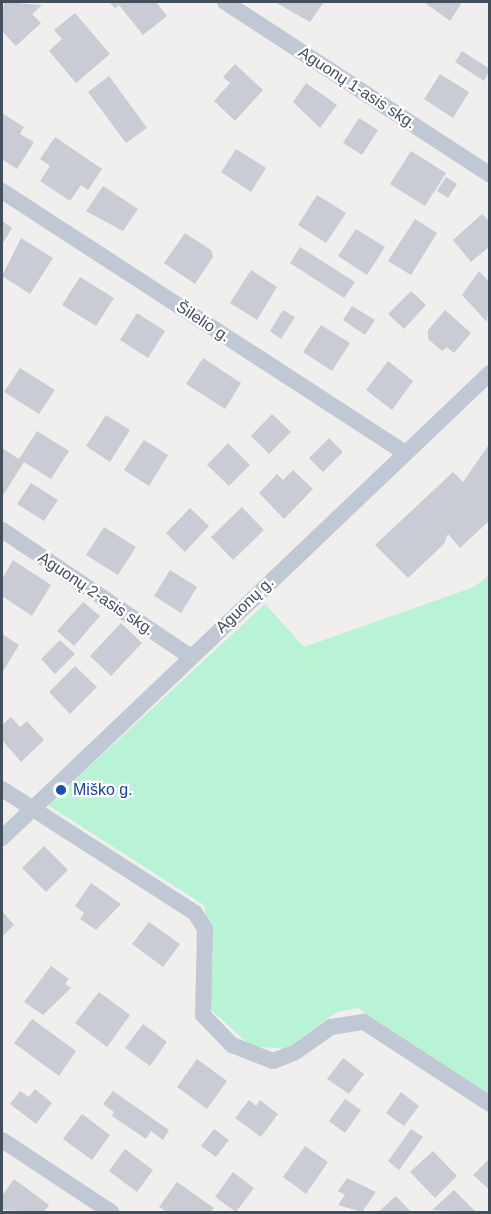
<!DOCTYPE html>
<html>
<head>
<meta charset="utf-8">
<style>
	body { margin:0 }
	#map { position:relative; width:491px; height:1214px; overflow:hidden; background:#f1eeee; font-family:Helvetica,sans-serif }
	div>[style] { position:absolute }
	.green>* { inset:0; background:#b7f3d4 }
	.building>* { inset:0; background:#c9ccd4 }
	.street>* { height:16px; margin:-8px; padding:0 8px; transform-origin:8px; border-radius:8px; background:#c0c8d5 }
	.dots>* { width:16px; height:16px; translate:-50% -50%; box-sizing:border-box; border:3px solid #fff; border-radius:50% }
	span { translate:-50% -50%; white-space:nowrap; text-align:center; line-height:1.15; -webkit-text-stroke:4.5px #fff; paint-order:stroke }
	.street-label { font-size:16px; color:#444f5d }
	.transit-label { font-size:16px; color:#164399 }
	.left { translate:0 -50%; text-align:left }
	.frame { position:absolute; inset:0; border:3px solid #444f5d; pointer-events:none }
</style>
</head>
<body>
<div id="map">
	<div class="green">
		<i style="clip-path:polygon(489px 575px,489px 1094px,358px 1008px,337px 1012px,285px 1049px,251px 1046px,209px 1008px,206px 993px,213px 958px,204px 905px,48px 805px,265px 604px,304px 647px,474px 587px)"></i>
	</div>
	<div class="building">
		<i style="clip-path:polygon(4px 2px,42px 5px,32px 14px,41px 23px,16px 46px,2px 31px)"></i>
		<i style="clip-path:polygon(109px 2px,156px 2px,167px 16px,143px 35px,119px 5px,115px 8px)"></i>
		<i style="clip-path:polygon(275px 2px,324px 2px,310px 22px)"></i>
		<i style="clip-path:polygon(424px 2px,462px 2px,450px 21px)"></i>
		<i style="clip-path:polygon(75px 13px,110px 54px,76px 83px,49px 51px,62px 39px,54px 30px)"></i>
		<i style="clip-path:polygon(462px 51px,490px 69px,484px 81px,455px 62px)"></i>
		<i style="clip-path:polygon(235px 64px,263px 90px,235px 121px,214px 101px,230px 83px,223px 77px)"></i>
		<i style="clip-path:polygon(440px 74px,469px 92px,453px 118px,424px 99px)"></i>
		<i style="clip-path:polygon(109px 76px,147px 128px,126px 143px,88px 92px)"></i>
		<i style="clip-path:polygon(306px 83px,337px 105px,320px 128px,293px 102px)"></i>
		<i style="clip-path:polygon(2px 113px,24px 127px,20px 134px,34px 142px,17px 169px,2px 159px)"></i>
		<i style="clip-path:polygon(359px 118px,378px 130px,362px 155px,343px 143px)"></i>
		<i style="clip-path:polygon(55px 137px,102px 169px,88px 190px,81px 185px,70px 201px,40px 181px,50px 166px,40px 159px)"></i>
		<i style="clip-path:polygon(236px 149px,266px 168px,251px 192px,221px 172px)"></i>
		<i style="clip-path:polygon(411px 151px,446px 173px,425px 206px,390px 184px)"></i>
		<i style="clip-path:polygon(446px 177px,457px 184px,448px 198px,437px 191px)"></i>
		<i style="clip-path:polygon(103px 186px,138px 209px,123px 231px,86px 211px)"></i>
		<i style="clip-path:polygon(317px 195px,346px 213px,326px 243px,298px 225px)"></i>
		<i style="clip-path:polygon(482px 214px,490px 222px,490px 246px,471px 262px,453px 240px)"></i>
		<i style="clip-path:polygon(415px 219px,437px 233px,411px 275px,388px 261px)"></i>
		<i style="clip-path:polygon(2px 221px,12px 228px,2px 245px)"></i>
		<i style="clip-path:polygon(356px 229px,385px 247px,367px 275px,338px 256px)"></i>
		<i style="clip-path:polygon(185px 233px,211px 250px,213px 257px,195px 284px,164px 263px)"></i>
		<i style="clip-path:polygon(21px 238px,53px 258px,30px 294px,2px 276px)"></i>
		<i style="clip-path:polygon(300px 247px,355px 282px,344px 298px,290px 263px)"></i>
		<i style="clip-path:polygon(251px 270px,277px 287px,257px 320px,230px 303px)"></i>
		<i style="clip-path:polygon(479px 271px,490px 283px,487px 322px,462px 295px)"></i>
		<i style="clip-path:polygon(80px 277px,114px 298px,96px 326px,62px 305px)"></i>
		<i style="clip-path:polygon(411px 291px,426px 305px,404px 329px,388px 314px)"></i>
		<i style="clip-path:polygon(352px 306px,375px 320px,365px 335px,343px 320px)"></i>
		<i style="clip-path:polygon(283px 310px,295px 317px,281px 339px,270px 331px)"></i>
		<i style="clip-path:polygon(445px 310px,471px 333px,454px 353px,447px 347px,442px 351px,428px 339px,428px 330px)"></i>
		<i style="clip-path:polygon(137px 313px,165px 331px,148px 358px,120px 340px)"></i>
		<i style="clip-path:polygon(321px 325px,350px 343px,332px 371px,303px 352px)"></i>
		<i style="clip-path:polygon(203px 358px,241px 383px,225px 409px,186px 384px)"></i>
		<i style="clip-path:polygon(388px 361px,413px 381px,392px 410px,366px 390px)"></i>
		<i style="clip-path:polygon(20px 368px,55px 390px,39px 414px,4px 392px)"></i>
		<i style="clip-path:polygon(272px 414px,291px 432px,269px 454px,251px 436px)"></i>
		<i style="clip-path:polygon(106px 415px,130px 430px,110px 462px,86px 446px)"></i>
		<i style="clip-path:polygon(37px 431px,69px 451px,51px 479px,24px 462px,2px 497px,2px 448px,19px 459px)"></i>
		<i style="clip-path:polygon(329px 438px,343px 452px,323px 472px,309px 458px)"></i>
		<i style="clip-path:polygon(144px 440px,168px 455px,149px 486px,124px 470px)"></i>
		<i style="clip-path:polygon(228px 443px,250px 465px,229px 486px,207px 465px)"></i>
		<i style="clip-path:polygon(490px 443px,490px 520px,460px 548px,448px 534px,444px 544px,408px 578px,375px 545px,453px 472px,463px 482px)"></i>
		<i style="clip-path:polygon(293px 470px,313px 489px,284px 519px,259px 493px,277px 474px,283px 480px)"></i>
		<i style="clip-path:polygon(31px 483px,58px 500px,44px 521px,17px 504px)"></i>
		<i style="clip-path:polygon(242px 507px,264px 530px,233px 560px,211px 537px)"></i>
		<i style="clip-path:polygon(190px 508px,209px 526px,185px 552px,166px 533px)"></i>
		<i style="clip-path:polygon(104px 527px,136px 547px,118px 575px,86px 555px)"></i>
		<i style="clip-path:polygon(13px 560px,51px 585px,32px 616px,2px 596px,2px 579px)"></i>
		<i style="clip-path:polygon(170px 570px,197px 587px,181px 613px,154px 596px)"></i>
		<i style="clip-path:polygon(83px 602px,100px 616px,74px 646px,57px 631px)"></i>
		<i style="clip-path:polygon(121px 623px,142px 643px,111px 676px,90px 656px)"></i>
		<i style="clip-path:polygon(2px 634px,19px 645px,2px 673px)"></i>
		<i style="clip-path:polygon(60px 640px,75px 654px,55px 674px,41px 659px)"></i>
		<i style="clip-path:polygon(75px 666px,97px 687px,70px 714px,49px 692px)"></i>
		<i style="clip-path:polygon(11px 717px,20px 727px,27px 721px,44px 740px,21px 762px,2px 740px,2px 725px)"></i>
		<i style="clip-path:polygon(44px 846px,68px 870px,46px 892px,22px 868px)"></i>
		<i style="clip-path:polygon(91px 883px,121px 904px,96px 930px,80px 919px,84px 913px,75px 906px)"></i>
		<i style="clip-path:polygon(2px 911px,14px 925px,2px 937px)"></i>
		<i style="clip-path:polygon(149px 922px,180px 944px,163px 967px,132px 944px)"></i>
		<i style="clip-path:polygon(51px 966px,69px 979px,65px 984px,71px 988px,43px 1015px,24px 1002px)"></i>
		<i style="clip-path:polygon(99px 992px,130px 1015px,107px 1047px,75px 1023px)"></i>
		<i style="clip-path:polygon(32px 1019px,76px 1051px,59px 1076px,14px 1043px)"></i>
		<i style="clip-path:polygon(143px 1024px,167px 1042px,150px 1066px,125px 1048px)"></i>
		<i style="clip-path:polygon(343px 1058px,364px 1074px,349px 1094px,327px 1079px)"></i>
		<i style="clip-path:polygon(197px 1059px,227px 1081px,207px 1109px,177px 1087px)"></i>
		<i style="clip-path:polygon(35px 1089px,52px 1103px,36px 1124px,10px 1104px,20px 1091px,29px 1097px)"></i>
		<i style="clip-path:polygon(113px 1091px,169px 1130px,163px 1140px,151px 1131px,146px 1139px,112px 1116px,114px 1112px,103px 1104px)"></i>
		<i style="clip-path:polygon(401px 1092px,419px 1106px,404px 1126px,386px 1113px)"></i>
		<i style="clip-path:polygon(345px 1099px,361px 1110px,345px 1133px,329px 1121px)"></i>
		<i style="clip-path:polygon(249px 1100px,256px 1106px,260px 1100px,278px 1114px,261px 1137px,235px 1118px)"></i>
		<i style="clip-path:polygon(82px 1114px,110px 1135px,92px 1160px,63px 1139px)"></i>
		<i style="clip-path:polygon(214px 1129px,229px 1140px,216px 1157px,201px 1146px)"></i>
		<i style="clip-path:polygon(411px 1129px,423px 1137px,399px 1170px,388px 1161px)"></i>
		<i style="clip-path:polygon(305px 1146px,328px 1162px,306px 1194px,283px 1177px)"></i>
		<i style="clip-path:polygon(125px 1149px,153px 1170px,137px 1192px,109px 1171px)"></i>
		<i style="clip-path:polygon(433px 1151px,457px 1176px,435px 1198px,410px 1172px)"></i>
		<i style="clip-path:polygon(490px 1158px,490px 1190px,473px 1175px)"></i>
		<i style="clip-path:polygon(233px 1172px,254px 1188px,236px 1212px,215px 1197px)"></i>
		<i style="clip-path:polygon(347px 1178px,376px 1192px,362px 1212px,338px 1205px,345px 1195px,338px 1191px)"></i>
		<i style="clip-path:polygon(14px 1179px,49px 1205px,44px 1212px,2px 1210px,2px 1196px)"></i>
		<i style="clip-path:polygon(177px 1182px,214px 1208px,211px 1212px,167px 1212px,159px 1207px)"></i>
		<i style="clip-path:polygon(454px 1190px,476px 1212px,432px 1210px)"></i>
		<i style="clip-path:polygon(396px 1196px,411px 1212px,378px 1212px)"></i>
	</div>
	<div class="street">
		<i style="left:225px;top:2px;width:316px;rotate:33.1deg"></i>
		<i style="left:2px;top:191px;width:481px;rotate:33deg"></i>
		<i style="left:2px;top:530px;width:228px;rotate:33.9deg"></i>
		<i style="left:2px;top:789px;width:229px;rotate:32.7deg"></i>
		<i style="left:195px;top:913px;width:19px;rotate:58deg"></i>
		<i style="left:205px;top:929px;width:86px;rotate:91.3deg"></i>
		<i style="left:203px;top:1015px;width:42px;rotate:46deg"></i>
		<i style="left:232px;top:1045px;width:44px;rotate:21.3deg"></i>
		<i style="left:273px;top:1061px;width:22px;rotate:-21deg"></i>
		<i style="left:294px;top:1053px;width:45px;rotate:-35.1deg"></i>
		<i style="left:331px;top:1027px;width:33px;rotate:-9deg"></i>
		<i style="left:364px;top:1022px;width:150px;rotate:33.1deg"></i>
		<i style="left:2px;top:838px;width:674px;rotate:-43.62deg"></i>
		<i style="left:2px;top:1140px;width:131px;rotate:33.4deg"></i>
	</div>
	<div class="dots">
		<i style="left:61px;top:790px;background:#1a4fb4"></i>
	</div>
	<div class="street-label">
		<span style="left:357px;top:88px;rotate:33deg">Aguonų 1-asis skg.</span>
		<span style="left:203px;top:322px;rotate:33deg">Šilelio g.</span>
		<span style="left:96px;top:594px;rotate:34deg">Aguonų 2-asis skg.</span>
		<span style="left:245px;top:605px;rotate:-44deg">Aguonų g.</span>
	</div>
	<div class="transit-label">
		<span class="left" style="left:73px;top:790px">Miško g.</span>
	</div>
	<div class="frame"></div>
</div>
</body>
</html>
